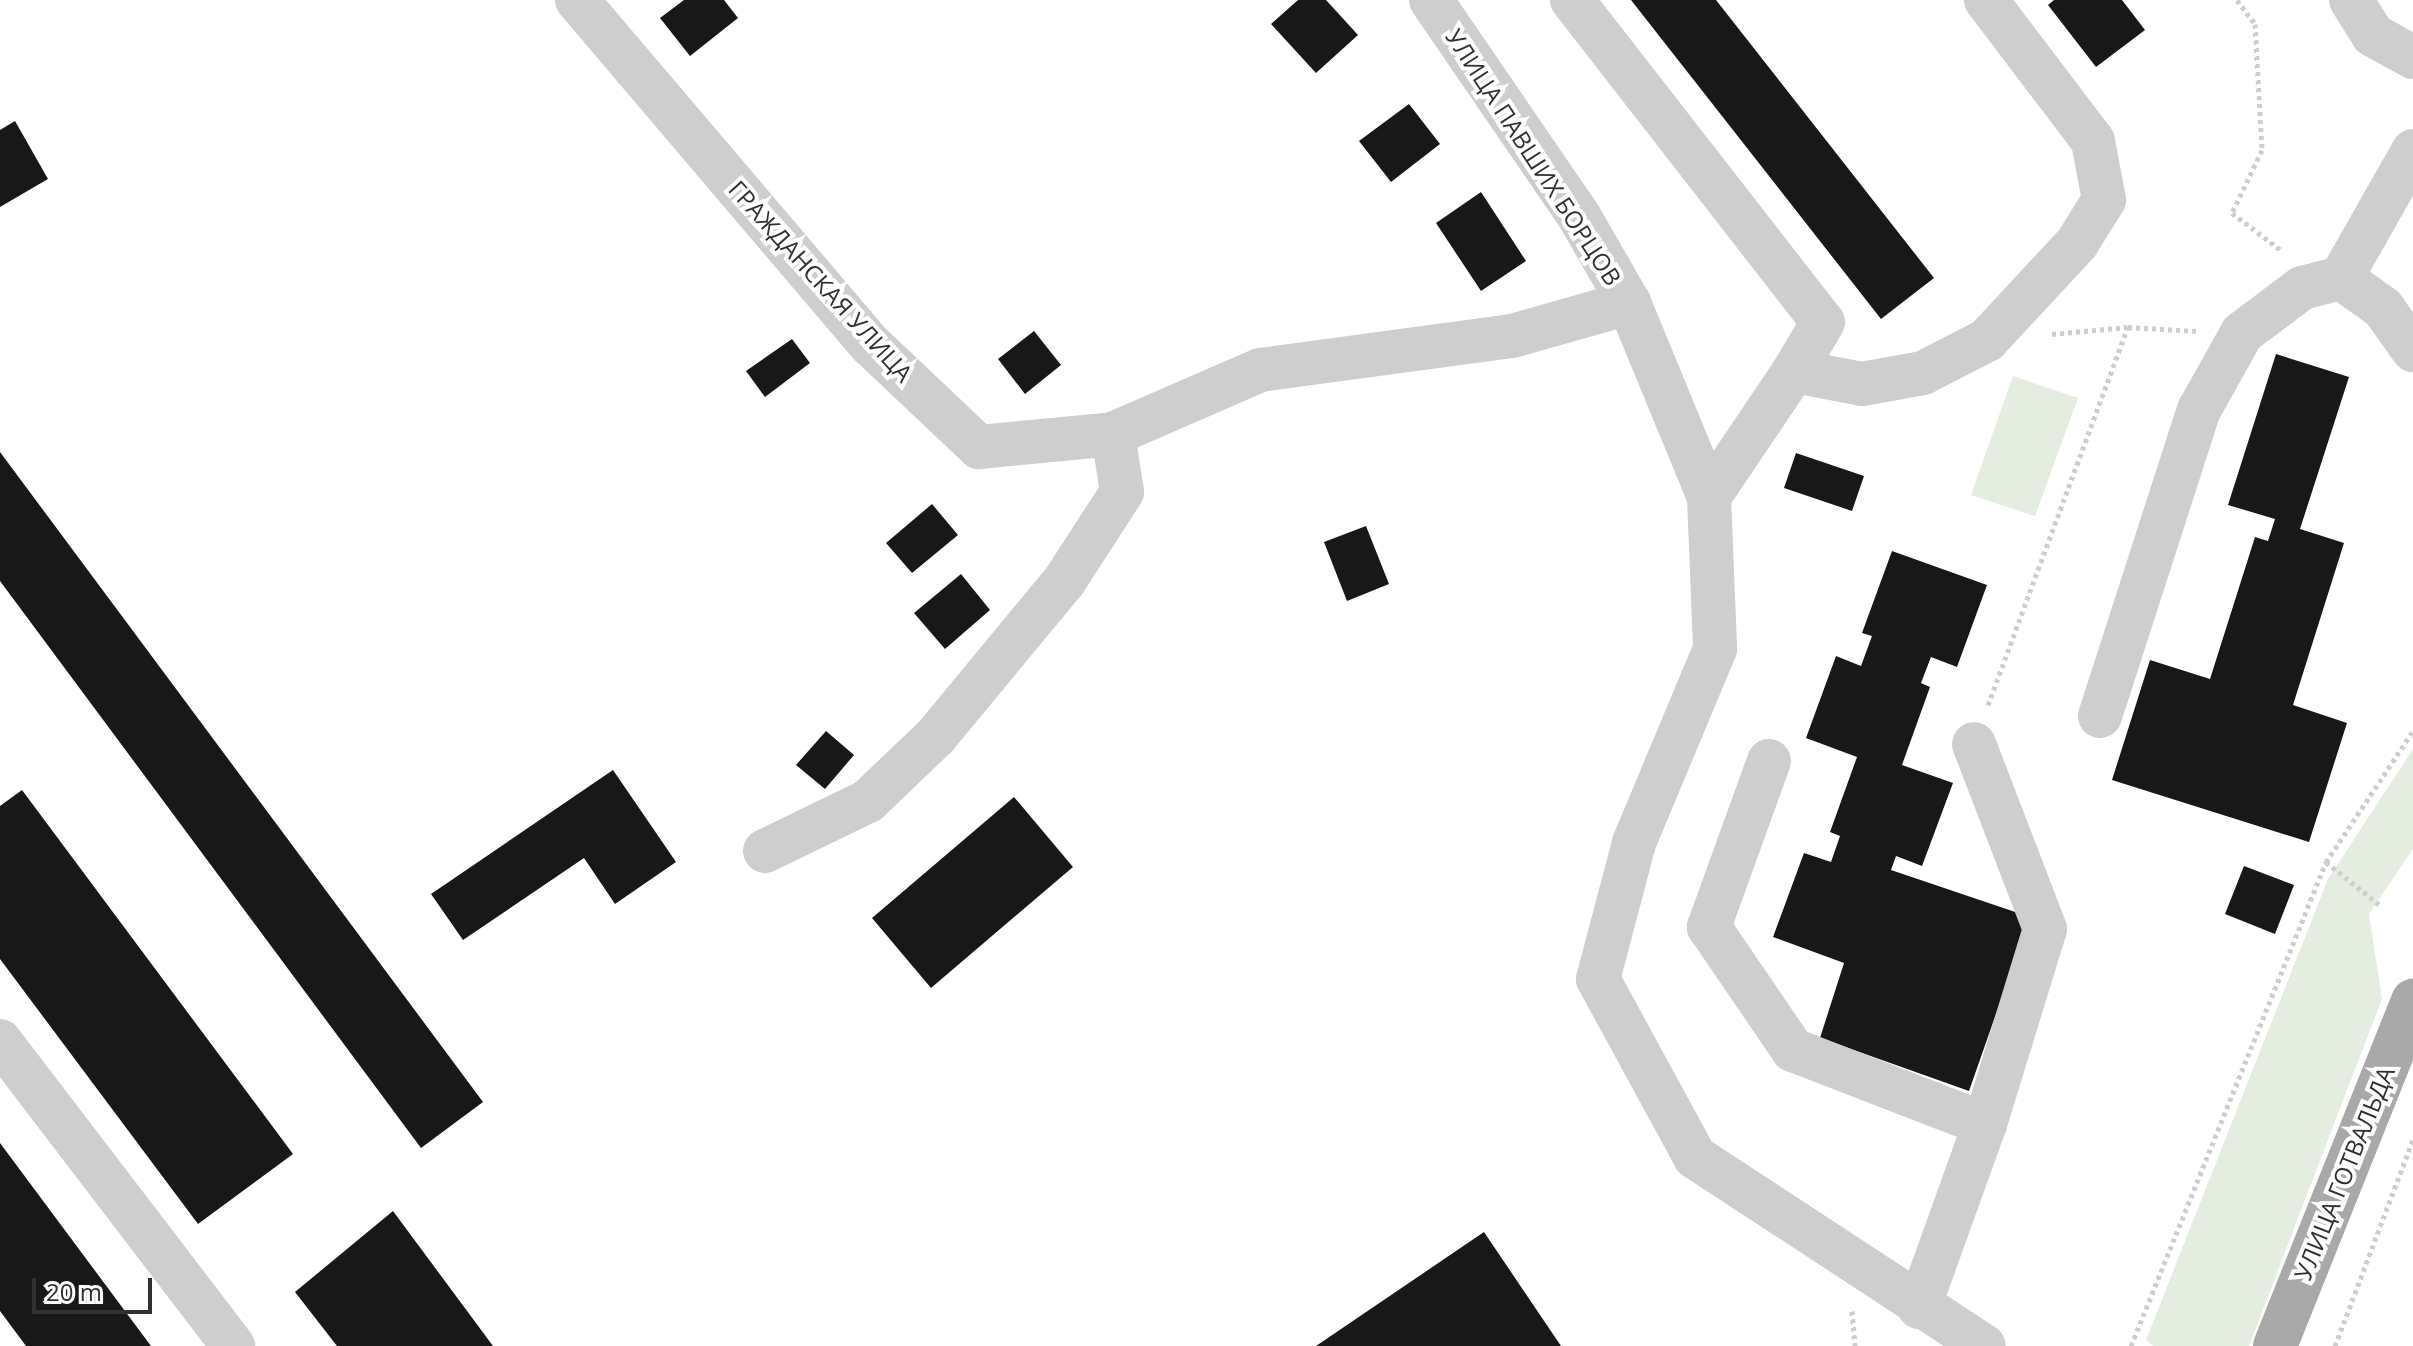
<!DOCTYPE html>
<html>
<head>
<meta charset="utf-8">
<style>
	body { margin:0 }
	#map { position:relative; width:2413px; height:1346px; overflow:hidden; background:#fff; font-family:"Open Sans",sans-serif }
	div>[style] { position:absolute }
	.green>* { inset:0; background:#e5ede0 }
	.building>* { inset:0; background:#181818 }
	.path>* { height:5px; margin-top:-2.5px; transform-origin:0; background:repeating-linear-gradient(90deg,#cecece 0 4px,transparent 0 8px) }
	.minor>* { height:44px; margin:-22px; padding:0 22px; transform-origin:22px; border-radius:22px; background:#cecece }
	.major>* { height:44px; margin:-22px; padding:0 22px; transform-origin:22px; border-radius:22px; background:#a9a9a9 }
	span { translate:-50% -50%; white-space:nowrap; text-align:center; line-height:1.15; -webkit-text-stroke:8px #fff; paint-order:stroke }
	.street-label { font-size:24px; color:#313131 }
	.scale { position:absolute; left:32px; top:1278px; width:120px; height:36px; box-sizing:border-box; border:4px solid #313131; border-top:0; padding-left:10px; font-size:24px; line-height:28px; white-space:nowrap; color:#313131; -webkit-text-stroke:6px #fff; paint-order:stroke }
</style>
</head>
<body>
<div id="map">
	<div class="green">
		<i style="clip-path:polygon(2013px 376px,2078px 398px,2035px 516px,1971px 495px)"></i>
		<i style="clip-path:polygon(2413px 749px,2413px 849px,2369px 914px,2382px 999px,2249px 1346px,2153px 1346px,2146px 1340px,2328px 879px)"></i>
	</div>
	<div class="building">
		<i style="clip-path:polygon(684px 0,724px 0,738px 18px,690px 56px,660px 18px)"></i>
		<i style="clip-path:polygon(1298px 0,1326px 0,1358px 35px,1316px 73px,1271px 24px)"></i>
		<i style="clip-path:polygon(1631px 0,1716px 0,1934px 278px,1881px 319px)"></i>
		<i style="clip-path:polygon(2054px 0,2122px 0,2145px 30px,2096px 67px,2048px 5px)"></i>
		<i style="clip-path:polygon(1409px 104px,1440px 144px,1391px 182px,1359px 141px)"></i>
		<i style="clip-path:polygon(15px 121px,48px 179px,0 207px,0 130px)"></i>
		<i style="clip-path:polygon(1481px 192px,1526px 261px,1481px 291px,1436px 223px)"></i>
		<i style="clip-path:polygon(1034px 331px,1061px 365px,1025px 394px,998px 359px)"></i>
		<i style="clip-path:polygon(792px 339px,810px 363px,765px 397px,746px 371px)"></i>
		<i style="clip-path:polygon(2276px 354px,2349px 377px,2300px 529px,2344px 543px,2293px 705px,2347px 723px,2309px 842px,2112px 780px,2150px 660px,2210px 679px,2255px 537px,2268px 541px,2275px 519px,2228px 505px)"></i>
		<i style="clip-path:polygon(0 452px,483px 1102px,421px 1148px,0 581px)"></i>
		<i style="clip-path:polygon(1796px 453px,1864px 476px,1852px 511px,1784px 488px)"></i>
		<i style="clip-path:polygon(932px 504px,958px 535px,912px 573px,886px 543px)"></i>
		<i style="clip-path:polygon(1366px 526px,1389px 584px,1347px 601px,1324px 542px)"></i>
		<i style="clip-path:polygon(1892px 551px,1987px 585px,1957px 667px,1931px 657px,1921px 683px,1930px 687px,1902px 765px,1953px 783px,1922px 866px,1896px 856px,1891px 870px,2030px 917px,1969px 1091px,1820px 1038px,1844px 963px,1773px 937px,1804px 853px,1831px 862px,1840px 836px,1830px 832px,1857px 757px,1806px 738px,1836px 656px,1861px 666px,1872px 636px,1862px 633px)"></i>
		<i style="clip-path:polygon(961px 574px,990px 610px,945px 649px,914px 613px)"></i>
		<i style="clip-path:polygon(826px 731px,854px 755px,825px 789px,796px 765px)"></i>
		<i style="clip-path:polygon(613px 770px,676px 862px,615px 904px,584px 858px,463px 940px,431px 894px)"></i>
		<i style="clip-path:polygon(22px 790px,293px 1154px,198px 1224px,0 959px,0 806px)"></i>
		<i style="clip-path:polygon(1014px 797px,1073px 867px,931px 988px,872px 918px)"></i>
		<i style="clip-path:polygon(2244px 866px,2294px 885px,2275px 934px,2225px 914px)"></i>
		<i style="clip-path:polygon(0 1143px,151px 1346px,26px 1346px,0 1311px)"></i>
		<i style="clip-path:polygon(393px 1211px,493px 1346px,337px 1346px,295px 1292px)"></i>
		<i style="clip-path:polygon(1484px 1232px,1561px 1346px,1316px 1346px)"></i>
	</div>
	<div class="path">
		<i style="left:2237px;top:0;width:30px;rotate:53deg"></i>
		<i style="left:2255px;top:24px;width:126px;rotate:86.8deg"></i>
		<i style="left:2262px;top:150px;width:70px;rotate:115.5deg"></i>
		<i style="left:2232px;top:213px;width:63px;rotate:37.2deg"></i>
		<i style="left:2052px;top:334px;width:76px;rotate:-5.3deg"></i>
		<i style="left:2128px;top:327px;width:69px;rotate:3.3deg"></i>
		<i style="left:1988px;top:705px;width:403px;rotate:-69.7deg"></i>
		<i style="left:2326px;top:862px;width:70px;rotate:38.7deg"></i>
		<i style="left:1852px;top:1311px;width:35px;rotate:85deg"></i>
		<i style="left:2131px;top:1346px;width:522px;rotate:-68.06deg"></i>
		<i style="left:2326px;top:862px;width:157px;rotate:-56.4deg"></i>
		<i style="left:2335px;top:1346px;width:220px;rotate:-69.3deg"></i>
	</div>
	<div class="minor">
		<i style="left:577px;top:0;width:453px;rotate:49.6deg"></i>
		<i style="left:871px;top:345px;width:149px;rotate:43.4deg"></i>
		<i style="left:979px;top:447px;width:135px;rotate:-5.5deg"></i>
		<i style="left:1113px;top:434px;width:160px;rotate:-23.5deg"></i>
		<i style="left:1260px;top:370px;width:254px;rotate:-7.7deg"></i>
		<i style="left:1512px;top:336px;width:122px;rotate:-15.8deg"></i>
		<i style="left:1431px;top:0;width:262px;rotate:55.6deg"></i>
		<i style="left:1579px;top:216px;width:100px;rotate:60.1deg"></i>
		<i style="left:1629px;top:303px;width:210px;rotate:67.6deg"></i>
		<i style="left:1709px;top:497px;width:152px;rotate:87.7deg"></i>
		<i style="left:1715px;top:649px;width:210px;rotate:112.7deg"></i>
		<i style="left:1634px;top:843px;width:141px;rotate:104.8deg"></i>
		<i style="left:1598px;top:979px;width:203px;rotate:61.4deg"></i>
		<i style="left:1695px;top:1157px;width:345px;rotate:33.2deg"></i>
		<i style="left:1572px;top:0;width:408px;rotate:52.1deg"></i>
		<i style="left:1823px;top:322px;width:57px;rotate:120.6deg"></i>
		<i style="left:2351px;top:0;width:41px;rotate:57.8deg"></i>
		<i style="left:2373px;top:35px;width:46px;rotate:28.8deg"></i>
		<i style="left:2341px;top:278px;width:146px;rotate:-60.4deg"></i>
		<i style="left:1709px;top:497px;width:152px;rotate:-56deg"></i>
		<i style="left:1794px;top:371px;width:69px;rotate:10.8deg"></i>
		<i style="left:1862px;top:384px;width:62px;rotate:-10.2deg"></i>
		<i style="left:1923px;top:373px;width:72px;rotate:-27.3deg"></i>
		<i style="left:1987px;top:340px;width:132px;rotate:-47.1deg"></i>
		<i style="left:2077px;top:243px;width:51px;rotate:-57.9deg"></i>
		<i style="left:2104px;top:200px;width:60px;rotate:-100.6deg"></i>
		<i style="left:2093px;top:141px;width:177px;rotate:-127.2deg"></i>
		<i style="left:2100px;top:716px;width:322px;rotate:-72.1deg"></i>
		<i style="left:2199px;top:410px;width:88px;rotate:-60.8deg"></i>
		<i style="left:2242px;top:333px;width:75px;rotate:-36.9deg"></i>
		<i style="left:2302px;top:288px;width:40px;rotate:-14.4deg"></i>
		<i style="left:2341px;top:278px;width:52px;rotate:35.5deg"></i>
		<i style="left:2383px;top:308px;width:52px;rotate:54.5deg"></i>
		<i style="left:1769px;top:761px;width:177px;rotate:109.9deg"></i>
		<i style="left:1709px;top:927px;width:149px;rotate:55.7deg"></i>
		<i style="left:1793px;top:1050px;width:206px;rotate:21.1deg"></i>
		<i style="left:765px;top:851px;width:114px;rotate:-25.9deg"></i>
		<i style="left:868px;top:801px;width:94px;rotate:-43.7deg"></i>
		<i style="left:936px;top:736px;width:202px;rotate:-50.4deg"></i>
		<i style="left:1065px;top:580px;width:105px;rotate:-57.1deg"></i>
		<i style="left:1122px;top:492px;width:59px;rotate:-98.8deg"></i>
		<i style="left:0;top:1041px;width:384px;rotate:52.6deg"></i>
		<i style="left:1919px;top:1307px;width:195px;rotate:-70.2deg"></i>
		<i style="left:1985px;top:1124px;width:204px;rotate:-72.9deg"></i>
		<i style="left:2045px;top:929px;width:198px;rotate:-111deg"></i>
	</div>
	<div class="major">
		<i style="left:2275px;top:1346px;width:372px;rotate:-68.2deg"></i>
	</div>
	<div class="street-label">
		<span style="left:1534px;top:157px;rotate:57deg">УЛИЦА ПАВШИХ БОРЦОВ</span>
		<span style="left:821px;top:281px;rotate:48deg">ГРАЖДАНСКАЯ УЛИЦА</span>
		<span style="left:2344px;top:1173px;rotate:-68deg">УЛИЦА ГОТВАЛЬДА</span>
	</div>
	<div class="scale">20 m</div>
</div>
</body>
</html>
